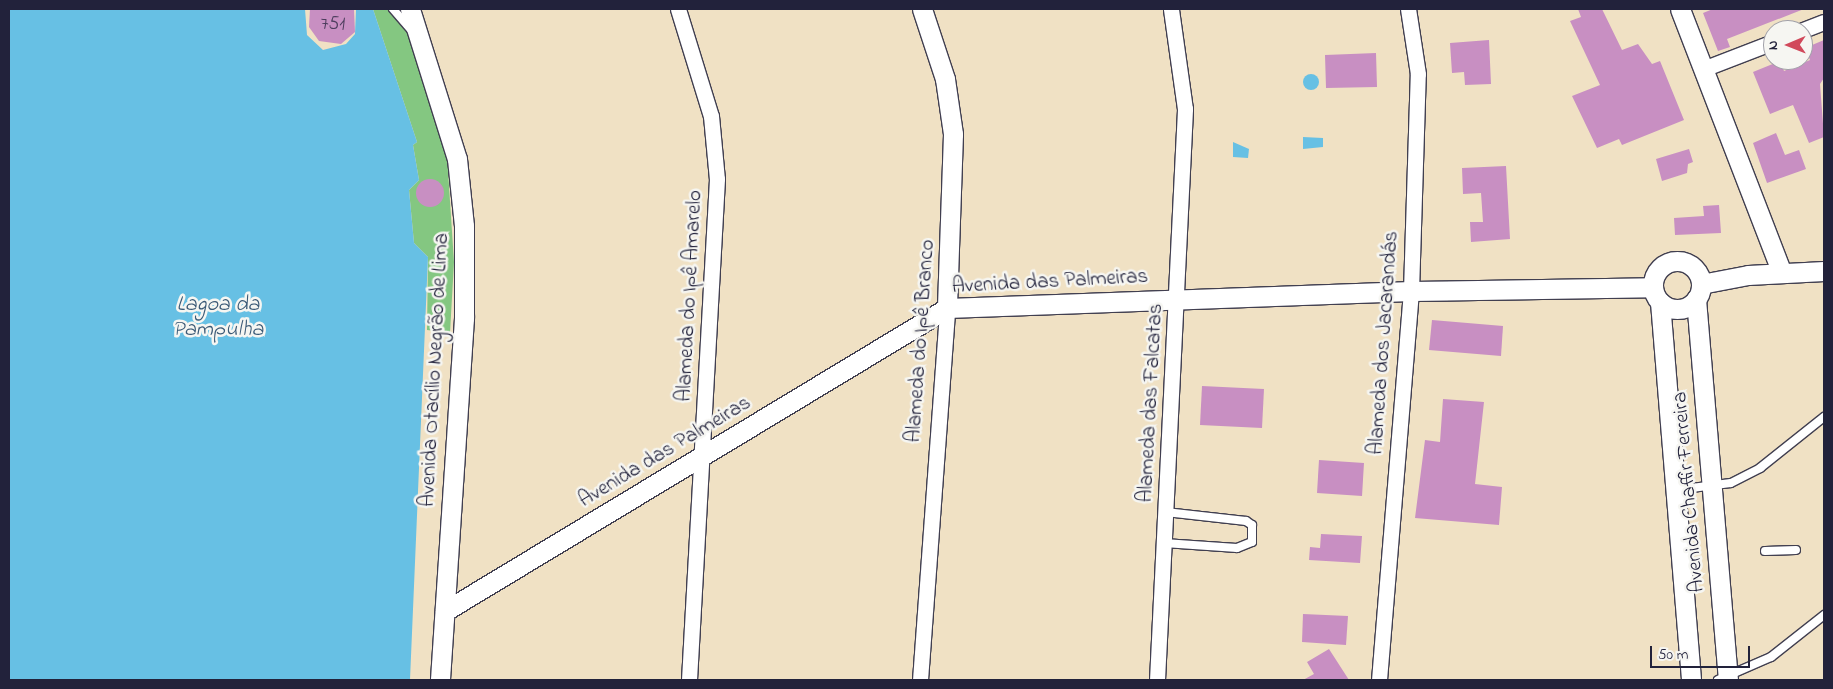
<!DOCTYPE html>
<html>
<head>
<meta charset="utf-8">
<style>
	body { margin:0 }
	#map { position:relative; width:1833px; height:689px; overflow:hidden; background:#f0e1c4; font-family:"Indie Flower",sans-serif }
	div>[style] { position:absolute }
	.green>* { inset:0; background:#84c781 }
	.water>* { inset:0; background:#67c0e4 }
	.round { border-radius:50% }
	.building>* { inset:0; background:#c88fc2 }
	.roads { filter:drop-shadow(1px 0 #413f50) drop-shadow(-1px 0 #413f50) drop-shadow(0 1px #413f50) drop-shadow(0 -1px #413f50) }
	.service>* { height:8px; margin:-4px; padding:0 4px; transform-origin:4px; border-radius:4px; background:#fff }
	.minor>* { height:15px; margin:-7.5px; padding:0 7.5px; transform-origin:7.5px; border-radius:7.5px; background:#fff }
	.tertiary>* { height:19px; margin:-9.5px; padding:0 9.5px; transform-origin:9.5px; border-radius:9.5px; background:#fff }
	.tertiary>.ring { margin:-9.5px; padding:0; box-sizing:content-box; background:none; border:19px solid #fff; border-radius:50% }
	span { translate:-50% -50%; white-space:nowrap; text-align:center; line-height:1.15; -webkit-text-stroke:5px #f6f6f2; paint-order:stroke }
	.number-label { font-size:19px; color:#4c3d5d }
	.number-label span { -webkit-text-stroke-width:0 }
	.street-label { font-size:21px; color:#22223b }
	.water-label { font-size:22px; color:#3a5976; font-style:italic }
	.frame { position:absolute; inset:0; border:10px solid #22223b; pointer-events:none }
	.north { position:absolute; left:1763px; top:20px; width:50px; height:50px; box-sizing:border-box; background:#f6f6f2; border:1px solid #a1a1a9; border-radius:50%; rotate:269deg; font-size:14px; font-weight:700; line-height:20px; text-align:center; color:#22223b }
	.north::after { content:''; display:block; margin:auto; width:18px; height:22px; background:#d1495b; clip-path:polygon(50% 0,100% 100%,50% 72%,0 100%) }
	.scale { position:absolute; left:1650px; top:646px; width:100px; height:22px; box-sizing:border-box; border:2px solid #22223b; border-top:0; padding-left:6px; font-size:15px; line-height:18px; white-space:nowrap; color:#22223b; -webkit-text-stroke:4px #f6f6f2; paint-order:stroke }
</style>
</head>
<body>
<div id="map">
	<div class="green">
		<i style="clip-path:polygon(373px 9px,405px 9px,446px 140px,454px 262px,450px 333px,427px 330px,428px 257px,414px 243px,409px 190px,419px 180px,413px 145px,417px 142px)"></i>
	</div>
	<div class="water">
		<i style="clip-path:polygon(9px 9px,305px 9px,307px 35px,323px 50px,346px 44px,355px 34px,356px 9px,373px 9px,417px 142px,413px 145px,419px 180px,409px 190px,414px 243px,428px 257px,410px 680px,9px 680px)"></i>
		<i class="round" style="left:1303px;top:74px;width:16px;height:16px"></i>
		<i style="clip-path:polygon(1303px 137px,1323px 138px,1323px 147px,1303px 149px)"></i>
		<i style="clip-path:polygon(1233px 142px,1249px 149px,1248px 158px,1233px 157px)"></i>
	</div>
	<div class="building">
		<i style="clip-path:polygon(310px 9px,354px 9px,355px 32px,341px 44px,319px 41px,309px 27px)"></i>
		<i style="clip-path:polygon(1578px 9px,1602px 9px,1622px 50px,1638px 44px,1652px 64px,1660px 61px,1684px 120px,1622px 145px,1619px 139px,1597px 148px,1572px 96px,1600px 85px,1570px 21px,1581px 17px)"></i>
		<i style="clip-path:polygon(1713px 9px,1804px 9px,1727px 39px,1730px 47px,1718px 51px,1703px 13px)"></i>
		<i style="clip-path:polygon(1489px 40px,1491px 84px,1465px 85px,1464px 72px,1452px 73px,1450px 43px)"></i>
		<i style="clip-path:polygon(1824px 40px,1824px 78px,1820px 84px,1824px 137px,1809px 143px,1793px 105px,1770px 114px,1753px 72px,1780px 61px,1784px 71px,1810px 60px,1805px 48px)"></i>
		<i style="clip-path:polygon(1376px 53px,1377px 87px,1326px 88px,1325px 55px)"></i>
		<i style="clip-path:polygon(1776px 133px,1785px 155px,1799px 150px,1806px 169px,1767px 183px,1753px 143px)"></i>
		<i style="clip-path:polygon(1689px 149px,1693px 162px,1688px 164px,1687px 173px,1662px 181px,1656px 159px)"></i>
		<i style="clip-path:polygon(1506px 166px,1510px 239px,1471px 242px,1470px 222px,1483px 222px,1481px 193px,1463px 194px,1462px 168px)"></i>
		<i class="round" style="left:416px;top:179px;width:28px;height:28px"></i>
		<i style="clip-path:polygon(1719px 205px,1721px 233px,1675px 235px,1674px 218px,1704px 216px,1703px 206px)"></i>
		<i style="clip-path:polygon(1432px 320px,1503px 326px,1501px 356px,1429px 350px)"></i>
		<i style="clip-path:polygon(1202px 386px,1264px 389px,1262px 428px,1200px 425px)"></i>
		<i style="clip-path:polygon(1443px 399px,1484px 402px,1475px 484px,1502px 487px,1499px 525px,1415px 518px,1425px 440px,1440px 442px)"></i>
		<i style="clip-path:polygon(1319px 460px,1364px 463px,1362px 496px,1317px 493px)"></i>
		<i style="clip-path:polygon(1321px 534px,1362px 536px,1360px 563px,1309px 560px,1310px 547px,1320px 548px)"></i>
		<i style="clip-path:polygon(1303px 614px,1348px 616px,1346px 645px,1302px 642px)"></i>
		<i style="clip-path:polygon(1329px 649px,1349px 680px,1303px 680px,1314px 674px,1307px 662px)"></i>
	</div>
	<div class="roads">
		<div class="service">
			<i style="left:393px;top:9px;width:28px;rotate:49deg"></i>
			<i style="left:1676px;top:490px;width:55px;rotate:-7.3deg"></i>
			<i style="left:1731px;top:483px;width:33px;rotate:-27deg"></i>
			<i style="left:1760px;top:468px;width:82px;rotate:-38.6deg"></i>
			<i style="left:1164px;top:543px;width:73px;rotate:3.9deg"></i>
			<i style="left:1237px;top:548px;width:16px;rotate:-22deg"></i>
			<i style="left:1252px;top:542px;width:17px;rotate:-90deg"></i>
			<i style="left:1252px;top:525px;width:7px;rotate:-146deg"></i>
			<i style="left:1246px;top:521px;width:81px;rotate:-173.6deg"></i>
			<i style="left:1765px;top:551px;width:31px;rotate:-2deg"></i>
			<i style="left:1718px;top:680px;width:58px;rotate:-23.5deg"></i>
			<i style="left:1771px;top:657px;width:68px;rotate:-38.4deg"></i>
		</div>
		<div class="minor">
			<i style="left:678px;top:9px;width:112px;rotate:72.9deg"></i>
			<i style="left:711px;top:116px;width:63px;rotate:84.6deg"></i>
			<i style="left:717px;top:179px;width:502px;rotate:93.2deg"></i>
			<i style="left:1803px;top:30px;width:22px;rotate:-21deg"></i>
			<i style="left:1703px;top:69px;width:75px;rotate:-21.1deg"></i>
			<i style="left:920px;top:680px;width:373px;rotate:-85.8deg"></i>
			<i style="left:1157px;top:680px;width:572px;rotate:-87.19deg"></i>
			<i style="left:1185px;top:109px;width:101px;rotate:-98deg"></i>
			<i style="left:1379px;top:680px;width:390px;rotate:-85.3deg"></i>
			<i style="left:1411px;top:291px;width:217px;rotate:-88.2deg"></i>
			<i style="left:1418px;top:74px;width:66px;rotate:-98.7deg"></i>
		</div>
		<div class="tertiary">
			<i style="left:410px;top:9px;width:157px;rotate:72.6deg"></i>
			<i style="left:457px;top:159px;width:67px;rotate:84deg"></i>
			<i style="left:464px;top:226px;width:92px;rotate:90deg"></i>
			<i style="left:464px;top:318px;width:363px;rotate:93.8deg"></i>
			<i style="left:922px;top:9px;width:74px;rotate:71.8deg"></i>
			<i style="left:945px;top:79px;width:56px;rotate:81.7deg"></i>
			<i style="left:953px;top:134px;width:174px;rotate:92deg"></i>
			<i style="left:1680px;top:9px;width:283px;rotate:68.9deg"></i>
			<i class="ring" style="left:1653px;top:261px;width:29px;height:29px"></i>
			<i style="left:1701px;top:284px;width:48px;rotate:-10.8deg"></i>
			<i style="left:1748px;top:275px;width:76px;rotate:-3deg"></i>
			<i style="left:1696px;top:299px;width:382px;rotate:85.2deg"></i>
			<i style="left:1660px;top:302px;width:379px;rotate:85.3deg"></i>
			<i style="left:445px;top:611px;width:586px;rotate:-31.11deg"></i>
			<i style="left:947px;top:308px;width:464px;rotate:-2.1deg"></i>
			<i style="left:1411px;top:291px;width:242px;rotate:-0.9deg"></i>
		</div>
	</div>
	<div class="number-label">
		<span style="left:333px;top:25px">751</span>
	</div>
	<div class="street-label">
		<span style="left:1050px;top:282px;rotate:-3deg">Avenida das Palmeiras</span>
		<span style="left:690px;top:296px;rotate:-87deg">Alameda do Ipê Amarelo</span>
		<span style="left:921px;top:341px;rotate:-86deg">Alameda do Ipê Branco</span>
		<span style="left:1384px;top:343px;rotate:-86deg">Alameda dos Jacarandás</span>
		<span style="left:435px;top:370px;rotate:-87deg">Avenida Otacílio Negrão de Lima</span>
		<span style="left:1151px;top:403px;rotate:-87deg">Alameda das Falcatas</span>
		<span style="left:665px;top:452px;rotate:-31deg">Avenida das Palmeiras</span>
		<span style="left:1689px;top:492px;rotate:-95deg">Avenida Chaffir Ferreira</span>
	</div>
	<div class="water-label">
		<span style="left:218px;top:318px">Lagoa da<br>Pampulha</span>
	</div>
	<div class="frame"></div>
	<div class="north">N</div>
	<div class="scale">50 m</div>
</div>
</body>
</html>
